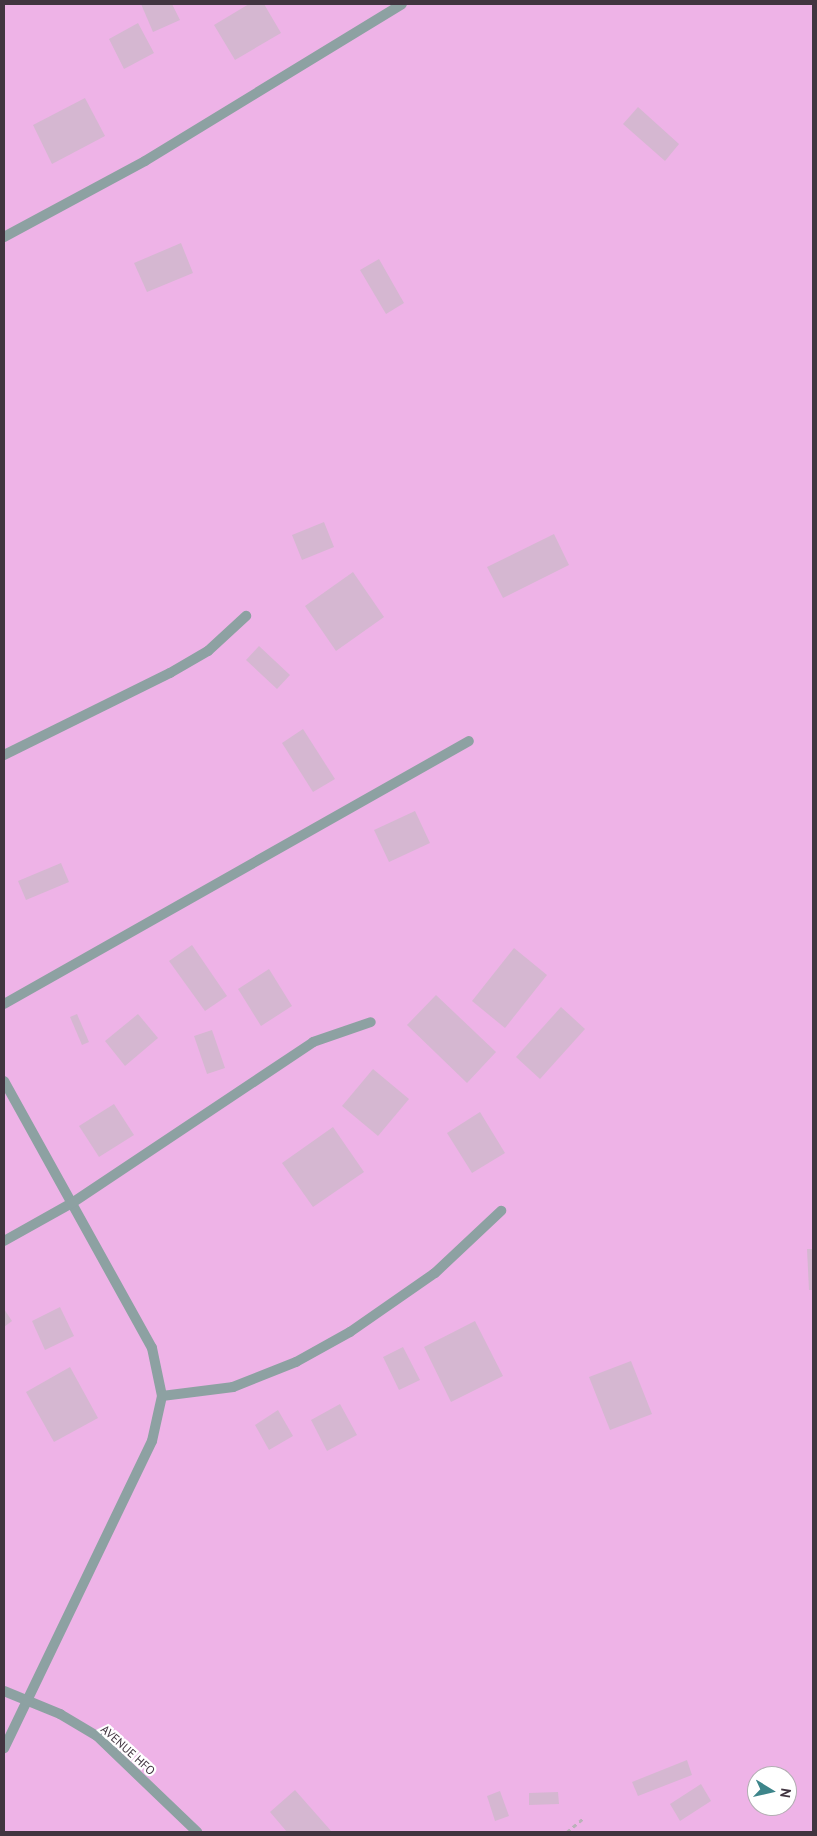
<!DOCTYPE html>
<html>
<head>
<meta charset="utf-8">
<style>
	body { margin:0 }
	#map { position:relative; width:817px; height:1836px; overflow:hidden; background:#fdf7fc; font-family:"PT Sans",sans-serif }
	div>[style] { position:absolute }
	.green>* { inset:0; background:#eeb3e7 }
	.building>* { inset:0; background:#d5b7d1 }
	.path>* { height:3px; margin-top:-1.5px; transform-origin:0; background:repeating-linear-gradient(90deg,#bab2b9 0 4px,transparent 0 8px) }
	.minor>* { height:10px; margin:-5px; padding:0 5px; transform-origin:5px; border-radius:5px; background:#8da1a2 }
	span { translate:-50% -50%; white-space:nowrap; text-align:center; line-height:1.15; -webkit-text-stroke:4.5px #fff; paint-order:stroke }
	.street-label { font-size:12px; color:#413540 }
	.frame { position:absolute; inset:0; border:5px solid #413540; pointer-events:none }
	.north { position:absolute; left:747px; top:1766px; width:50px; height:50px; box-sizing:border-box; background:#fff; border:1px solid #b3aeb3; border-radius:50%; rotate:99deg; font-size:14px; font-weight:700; line-height:20px; text-align:center; color:#413540 }
	.north::after { content:''; display:block; margin:auto; width:18px; height:22px; background:#3d858a; clip-path:polygon(50% 0,100% 100%,50% 72%,0 100%) }
</style>
</head>
<body>
<div id="map">
	<div class="green">
		<i style="clip-path:polygon(evenodd,4px 4px,813px 4px,813px 1832px,4px 1832px,4px 4px,757px 1776px,787px 1776px,787px 1806px,757px 1806px,757px 1776px)"></i>
	</div>
	<div class="building">
		<i style="clip-path:polygon(141px 4px,172px 4px,180px 20px,153px 32px)"></i>
		<i style="clip-path:polygon(249px 4px,264px 4px,281px 33px,235px 60px,214px 25px)"></i>
		<i style="clip-path:polygon(138px 23px,154px 53px,124px 69px,109px 39px)"></i>
		<i style="clip-path:polygon(85px 98px,105px 136px,52px 164px,33px 125px)"></i>
		<i style="clip-path:polygon(638px 107px,679px 144px,665px 161px,623px 124px)"></i>
		<i style="clip-path:polygon(181px 243px,193px 273px,147px 292px,134px 263px)"></i>
		<i style="clip-path:polygon(379px 259px,404px 303px,386px 314px,360px 270px)"></i>
		<i style="clip-path:polygon(324px 522px,334px 547px,302px 560px,292px 535px)"></i>
		<i style="clip-path:polygon(554px 534px,569px 565px,503px 598px,487px 567px)"></i>
		<i style="clip-path:polygon(353px 572px,384px 617px,336px 651px,305px 606px)"></i>
		<i style="clip-path:polygon(259px 646px,290px 675px,277px 689px,246px 660px)"></i>
		<i style="clip-path:polygon(303px 729px,335px 779px,313px 792px,282px 743px)"></i>
		<i style="clip-path:polygon(415px 811px,430px 843px,389px 862px,374px 830px)"></i>
		<i style="clip-path:polygon(61px 863px,69px 882px,26px 900px,18px 881px)"></i>
		<i style="clip-path:polygon(192px 945px,227px 996px,205px 1011px,169px 961px)"></i>
		<i style="clip-path:polygon(514px 948px,547px 975px,505px 1028px,472px 1001px)"></i>
		<i style="clip-path:polygon(269px 969px,292px 1006px,261px 1026px,238px 989px)"></i>
		<i style="clip-path:polygon(436px 995px,496px 1052px,467px 1083px,407px 1025px)"></i>
		<i style="clip-path:polygon(561px 1007px,585px 1029px,540px 1079px,516px 1057px)"></i>
		<i style="clip-path:polygon(77px 1014px,89px 1042px,82px 1045px,70px 1017px)"></i>
		<i style="clip-path:polygon(138px 1014px,158px 1038px,125px 1066px,105px 1041px)"></i>
		<i style="clip-path:polygon(212px 1030px,225px 1068px,207px 1074px,194px 1036px)"></i>
		<i style="clip-path:polygon(373px 1069px,409px 1099px,378px 1136px,342px 1106px)"></i>
		<i style="clip-path:polygon(114px 1104px,134px 1135px,99px 1157px,79px 1126px)"></i>
		<i style="clip-path:polygon(480px 1112px,505px 1153px,472px 1173px,447px 1133px)"></i>
		<i style="clip-path:polygon(333px 1127px,364px 1172px,313px 1207px,282px 1163px)"></i>
		<i style="clip-path:polygon(807px 1249px,813px 1249px,813px 1290px,809px 1290px)"></i>
		<i style="clip-path:polygon(60px 1307px,74px 1336px,45px 1350px,32px 1321px)"></i>
		<i style="clip-path:polygon(4px 1309px,12px 1321px,4px 1327px)"></i>
		<i style="clip-path:polygon(475px 1321px,503px 1376px,451px 1402px,424px 1347px)"></i>
		<i style="clip-path:polygon(403px 1347px,420px 1380px,399px 1390px,383px 1357px)"></i>
		<i style="clip-path:polygon(631px 1361px,652px 1414px,610px 1430px,589px 1377px)"></i>
		<i style="clip-path:polygon(70px 1367px,98px 1418px,54px 1442px,26px 1392px)"></i>
		<i style="clip-path:polygon(340px 1404px,357px 1435px,327px 1451px,311px 1420px)"></i>
		<i style="clip-path:polygon(278px 1410px,293px 1436px,269px 1450px,255px 1425px)"></i>
		<i style="clip-path:polygon(687px 1760px,692px 1775px,638px 1796px,632px 1782px)"></i>
		<i style="clip-path:polygon(701px 1784px,711px 1801px,680px 1821px,670px 1804px)"></i>
		<i style="clip-path:polygon(295px 1790px,332px 1832px,287px 1832px,270px 1812px)"></i>
		<i style="clip-path:polygon(500px 1791px,509px 1816px,495px 1821px,487px 1796px)"></i>
		<i style="clip-path:polygon(558px 1792px,559px 1804px,529px 1805px,529px 1793px)"></i>
	</div>
	<div class="path">
		<i style="left:567px;top:1832px;width:23px;rotate:-40deg"></i>
	</div>
	<div class="minor">
		<i style="left:4px;top:237px;width:160px;rotate:-28.3deg"></i>
		<i style="left:145px;top:161px;width:301px;rotate:-31.4deg"></i>
		<i style="left:4px;top:755px;width:185px;rotate:-26.3deg"></i>
		<i style="left:170px;top:673px;width:44px;rotate:-30.1deg"></i>
		<i style="left:208px;top:651px;width:52px;rotate:-42.6deg"></i>
		<i style="left:4px;top:1004px;width:534px;rotate:-29.49deg"></i>
		<i style="left:4px;top:1081px;width:305px;rotate:61deg"></i>
		<i style="left:152px;top:1348px;width:49px;rotate:78.2deg"></i>
		<i style="left:162px;top:1396px;width:46px;rotate:102.5deg"></i>
		<i style="left:152px;top:1441px;width:341px;rotate:115.7deg"></i>
		<i style="left:4px;top:1241px;width:78px;rotate:-29.2deg"></i>
		<i style="left:72px;top:1203px;width:290px;rotate:-33.7deg"></i>
		<i style="left:313px;top:1042px;width:61px;rotate:-19deg"></i>
		<i style="left:162px;top:1396px;width:72px;rotate:-7.2deg"></i>
		<i style="left:233px;top:1387px;width:68px;rotate:-21.6deg"></i>
		<i style="left:296px;top:1362px;width:62px;rotate:-29.1deg"></i>
		<i style="left:350px;top:1332px;width:103px;rotate:-34.8deg"></i>
		<i style="left:435px;top:1273px;width:91px;rotate:-43.2deg"></i>
		<i style="left:4px;top:1691px;width:61px;rotate:22.3deg"></i>
		<i style="left:60px;top:1714px;width:43px;rotate:30.7deg"></i>
		<i style="left:97px;top:1736px;width:139px;rotate:43.8deg"></i>
	</div>
	<div class="street-label">
		<span style="left:128px;top:1750px;rotate:42deg">AVENUE HFO</span>
	</div>
	<div class="frame"></div>
	<div class="north">N</div>
</div>
</body>
</html>
